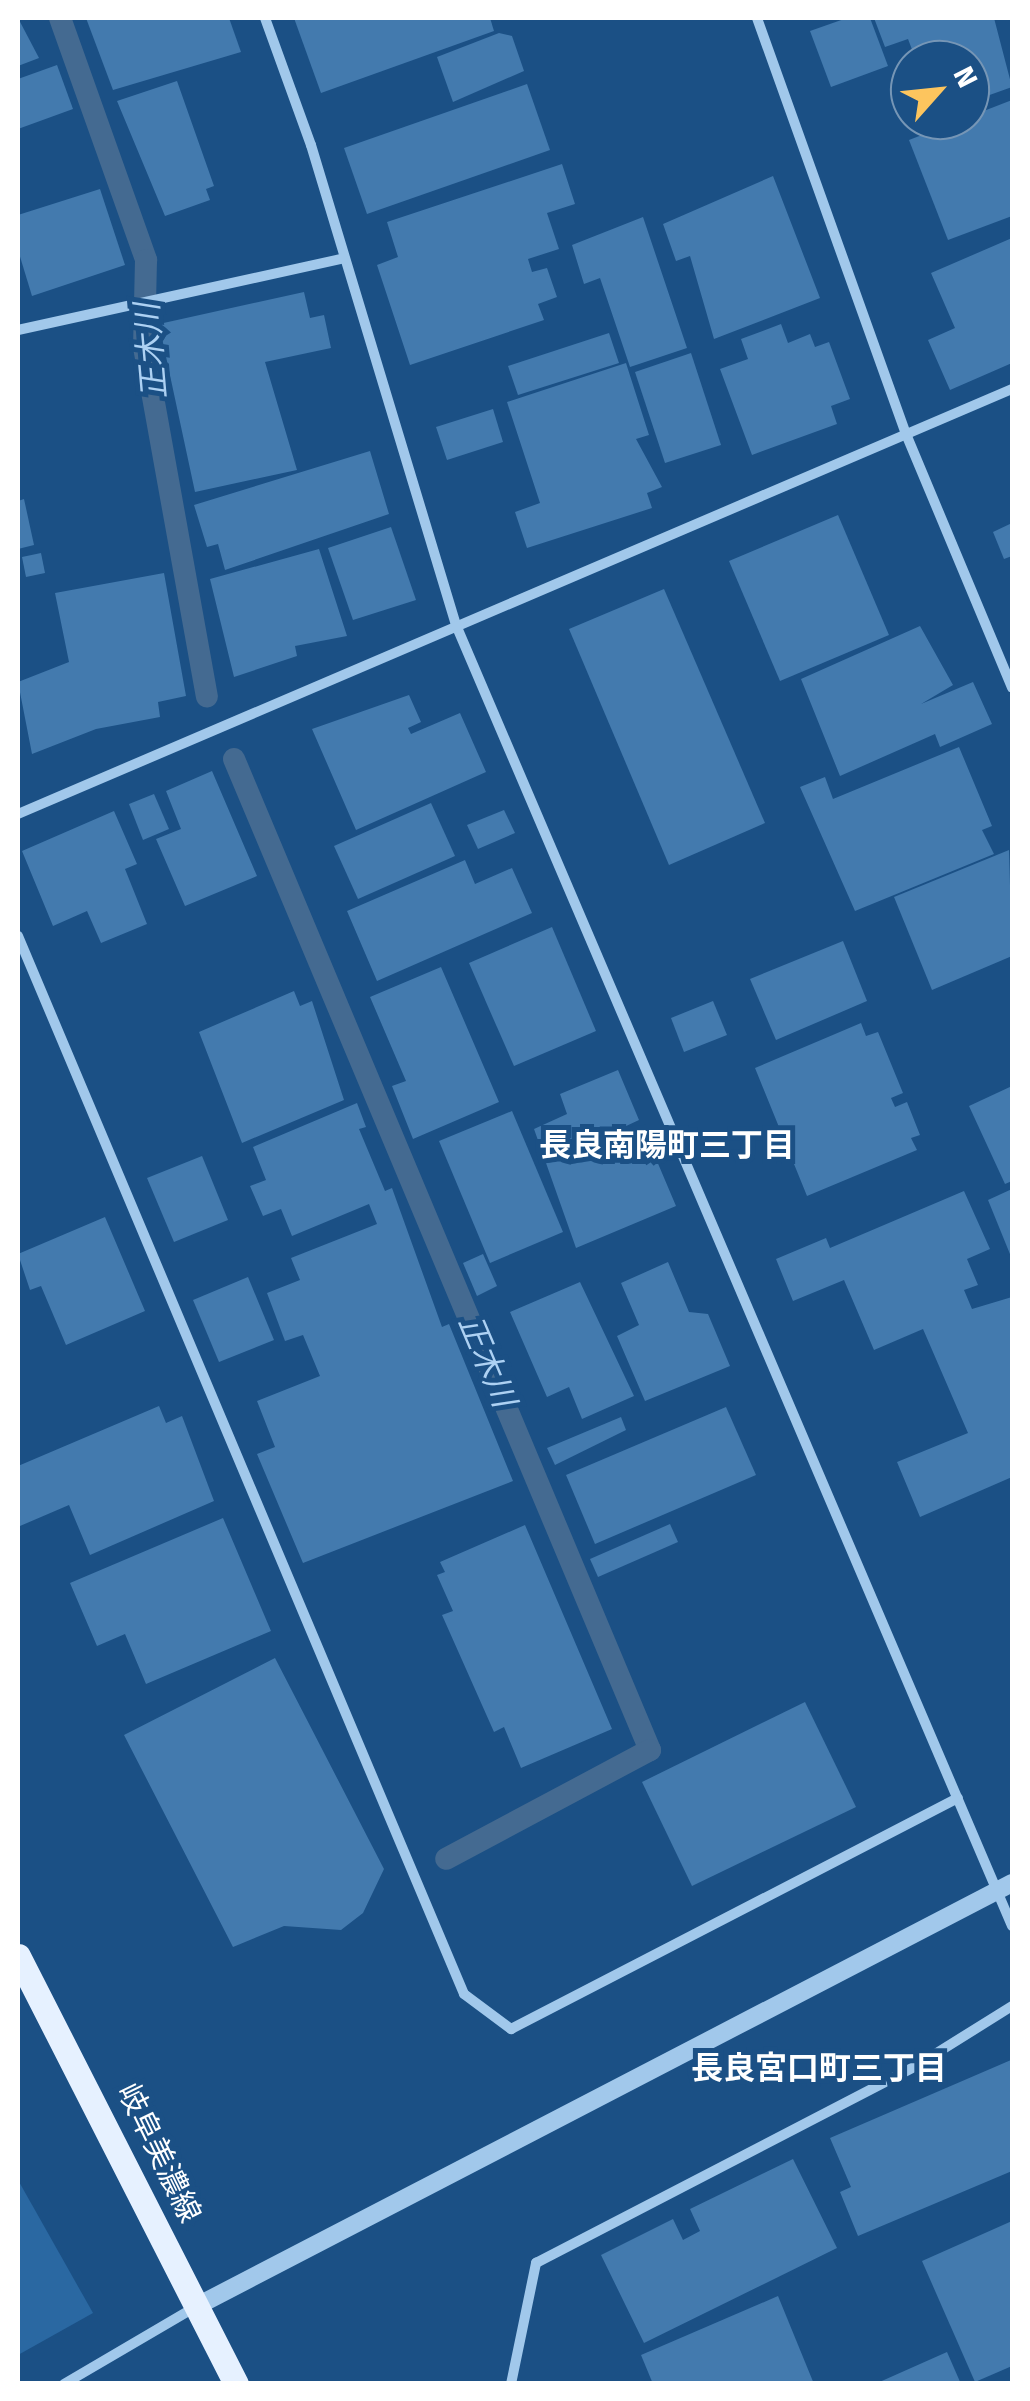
<!DOCTYPE html>
<html>
<head>
<meta charset="utf-8">
<style>
	body { margin:0 }
	#map { position:relative; width:1030px; height:2401px; overflow:hidden; background:#1b5085; font-family:"Fira Sans","Noto Sans JP",sans-serif }
	div>[style] { position:absolute }
	.green>* { inset:0; background:#2a68a2 }
	.stream>* { height:22px; margin:-11px; padding:0 11px; transform-origin:11px; border-radius:11px; background:#446a91 }
	.building>* { inset:0; background:#437aae }
	.minor>* { height:10px; margin:-5px; padding:0 5px; transform-origin:5px; border-radius:5px; background:#a1c8eb }
	.tertiary>* { height:18px; margin:-9px; padding:0 9px; transform-origin:9px; border-radius:9px; background:#a1c8eb }
	.primary>* { height:25px; margin:-12.5px; padding:0 12.5px; transform-origin:12.5px; border-radius:12.5px; background:#e6f1ff }
	span { translate:-50% -50%; white-space:nowrap; text-align:center; line-height:1.15; -webkit-text-stroke:10px #1b5085; paint-order:stroke }
	.street-label { font-size:30px; color:#fff }
	.water-label { font-size:32px; color:#add1f3; font-style:italic }
	.neighbourhood-label { font-size:32px; color:#fff; font-weight:700 }
	.frame { position:absolute; inset:0; border:20px solid #fff; pointer-events:none }
	.north { position:absolute; left:890px; top:40px; width:100px; height:100px; box-sizing:border-box; background:#1b5085; border:2px solid #7696b6; border-radius:50%; rotate:63deg; font-size:28px; font-weight:700; line-height:40px; text-align:center; color:#fff }
	.north::after { content:''; display:block; margin:auto; width:35px; height:45px; background:#fdc55e; clip-path:polygon(50% 0,100% 100%,50% 72%,0 100%) }
</style>
</head>
<body>
<div id="map">
	<div class="green">
		<i style="clip-path:polygon(18px 2180px,93px 2313px,18px 2355px)"></i>
	</div>
	<div class="stream">
		<i style="left:60px;top:18px;width:257px;rotate:70.4deg"></i>
		<i style="left:146px;top:260px;width:87px;rotate:91.3deg"></i>
		<i style="left:144px;top:347px;width:355px;rotate:79.8deg"></i>
		<i style="left:234px;top:759px;width:1075px;rotate:67.23deg"></i>
		<i style="left:650px;top:1750px;width:231px;rotate:151.9deg"></i>
	</div>
	<div class="building">
		<i style="clip-path:polygon(18px 18px,39px 58px,18px 66px)"></i>
		<i style="clip-path:polygon(86px 18px,229px 18px,241px 52px,113px 90px)"></i>
		<i style="clip-path:polygon(294px 18px,490px 18px,494px 31px,321px 93px)"></i>
		<i style="clip-path:polygon(847px 18px,870px 18px,888px 66px,831px 87px,810px 31px)"></i>
		<i style="clip-path:polygon(874px 18px,994px 18px,1012px 87px,970px 102px,970px 60px,916px 60px,908px 39px,885px 47px)"></i>
		<i style="clip-path:polygon(499px 33px,512px 36px,524px 71px,453px 102px,437px 57px)"></i>
		<i style="clip-path:polygon(57px 65px,73px 109px,18px 129px,18px 79px)"></i>
		<i style="clip-path:polygon(177px 81px,214px 186px,206px 189px,210px 200px,165px 216px,117px 101px)"></i>
		<i style="clip-path:polygon(527px 84px,550px 150px,367px 214px,344px 148px)"></i>
		<i style="clip-path:polygon(1012px 100px,1012px 216px,948px 240px,909px 140px)"></i>
		<i style="clip-path:polygon(562px 164px,575px 204px,547px 213px,559px 249px,528px 259px,532px 272px,547px 268px,557px 297px,538px 304px,544px 320px,410px 365px,377px 265px,398px 257px,387px 222px)"></i>
		<i style="clip-path:polygon(773px 176px,820px 298px,714px 339px,690px 256px,676px 261px,663px 224px)"></i>
		<i style="clip-path:polygon(100px 189px,125px 265px,32px 296px,18px 250px,18px 215px)"></i>
		<i style="clip-path:polygon(643px 217px,687px 348px,630px 367px,600px 278px,584px 284px,572px 245px)"></i>
		<i style="clip-path:polygon(1012px 238px,1012px 363px,950px 390px,928px 340px,955px 328px,931px 273px)"></i>
		<i style="clip-path:polygon(304px 292px,310px 318px,324px 315px,331px 348px,265px 362px,297px 470px,195px 492px,159px 324px)"></i>
		<i style="clip-path:polygon(781px 324px,788px 343px,810px 334px,815px 347px,829px 342px,850px 399px,831px 406px,837px 424px,752px 455px,720px 369px,748px 359px,741px 339px)"></i>
		<i style="clip-path:polygon(609px 333px,619px 363px,518px 395px,508px 366px)"></i>
		<i style="clip-path:polygon(691px 353px,721px 445px,665px 463px,635px 372px)"></i>
		<i style="clip-path:polygon(626px 363px,649px 435px,636px 439px,662px 487px,647px 493px,652px 508px,527px 548px,515px 512px,540px 503px,507px 402px)"></i>
		<i style="clip-path:polygon(493px 409px,503px 442px,447px 460px,436px 427px)"></i>
		<i style="clip-path:polygon(370px 451px,389px 514px,225px 570px,218px 544px,207px 547px,194px 505px)"></i>
		<i style="clip-path:polygon(24px 499px,34px 545px,18px 549px,18px 501px)"></i>
		<i style="clip-path:polygon(838px 515px,889px 635px,780px 681px,729px 561px)"></i>
		<i style="clip-path:polygon(1012px 523px,1012px 556px,1004px 559px,993px 532px)"></i>
		<i style="clip-path:polygon(391px 527px,416px 600px,353px 620px,328px 548px)"></i>
		<i style="clip-path:polygon(319px 549px,347px 636px,295px 646px,297px 656px,234px 677px,210px 579px)"></i>
		<i style="clip-path:polygon(41px 553px,45px 573px,26px 577px,22px 557px)"></i>
		<i style="clip-path:polygon(164px 573px,186px 696px,158px 702px,160px 717px,96px 729px,32px 754px,18px 682px,69px 662px,55px 593px)"></i>
		<i style="clip-path:polygon(664px 589px,765px 823px,669px 865px,569px 629px)"></i>
		<i style="clip-path:polygon(920px 626px,953px 685px,921px 704px,973px 682px,992px 724px,940px 747px,935px 734px,840px 776px,801px 679px)"></i>
		<i style="clip-path:polygon(409px 695px,421px 722px,408px 728px,411px 734px,460px 713px,486px 772px,356px 830px,312px 729px)"></i>
		<i style="clip-path:polygon(959px 747px,992px 826px,982px 830px,994px 854px,855px 911px,800px 787px,825px 777px,833px 799px)"></i>
		<i style="clip-path:polygon(212px 771px,257px 876px,185px 906px,156px 839px,181px 829px,166px 791px)"></i>
		<i style="clip-path:polygon(154px 794px,169px 829px,143px 840px,129px 804px)"></i>
		<i style="clip-path:polygon(431px 803px,455px 856px,358px 899px,334px 846px)"></i>
		<i style="clip-path:polygon(504px 810px,515px 833px,478px 849px,467px 825px)"></i>
		<i style="clip-path:polygon(114px 811px,137px 864px,125px 869px,147px 924px,101px 943px,87px 911px,53px 926px,22px 851px)"></i>
		<i style="clip-path:polygon(1009px 850px,1012px 956px,932px 990px,894px 897px)"></i>
		<i style="clip-path:polygon(465px 860px,475px 884px,512px 868px,532px 913px,377px 981px,347px 911px)"></i>
		<i style="clip-path:polygon(552px 927px,596px 1031px,514px 1066px,469px 963px)"></i>
		<i style="clip-path:polygon(843px 941px,867px 1001px,776px 1040px,750px 979px)"></i>
		<i style="clip-path:polygon(441px 967px,499px 1102px,413px 1139px,392px 1086px,406px 1081px,370px 997px)"></i>
		<i style="clip-path:polygon(294px 991px,300px 1006px,312px 1001px,344px 1100px,242px 1143px,199px 1032px)"></i>
		<i style="clip-path:polygon(713px 1001px,727px 1035px,684px 1052px,671px 1018px)"></i>
		<i style="clip-path:polygon(861px 1023px,866px 1036px,878px 1032px,903px 1093px,891px 1098px,895px 1107px,907px 1102px,920px 1135px,911px 1138px,917px 1150px,807px 1196px,755px 1068px)"></i>
		<i style="clip-path:polygon(618px 1070px,639px 1120px,624px 1127px,632px 1147px,648px 1140px,676px 1206px,576px 1248px,534px 1129px,567px 1114px,560px 1094px)"></i>
		<i style="clip-path:polygon(1012px 1086px,1012px 1181px,1005px 1184px,969px 1106px)"></i>
		<i style="clip-path:polygon(357px 1103px,366px 1127px,359px 1129px,385px 1191px,392px 1188px,442px 1327px,449px 1324px,513px 1481px,303px 1563px,257px 1454px,275px 1447px,257px 1401px,320px 1376px,303px 1335px,285px 1341px,267px 1293px,300px 1280px,291px 1258px,377px 1224px,369px 1204px,292px 1236px,281px 1209px,263px 1216px,250px 1186px,266px 1180px,253px 1147px)"></i>
		<i style="clip-path:polygon(512px 1111px,563px 1232px,490px 1263px,439px 1141px)"></i>
		<i style="clip-path:polygon(202px 1156px,228px 1220px,174px 1242px,147px 1178px)"></i>
		<i style="clip-path:polygon(1012px 1189px,1012px 1259px,988px 1200px)"></i>
		<i style="clip-path:polygon(964px 1191px,990px 1249px,967px 1259px,978px 1285px,964px 1290px,972px 1309px,1012px 1297px,1012px 1477px,920px 1517px,897px 1462px,968px 1433px,923px 1329px,874px 1350px,844px 1280px,793px 1301px,776px 1259px,826px 1238px,830px 1248px)"></i>
		<i style="clip-path:polygon(105px 1217px,145px 1311px,66px 1345px,41px 1286px,30px 1290px,18px 1254px)"></i>
		<i style="clip-path:polygon(483px 1254px,497px 1286px,477px 1296px,463px 1263px)"></i>
		<i style="clip-path:polygon(668px 1262px,689px 1312px,708px 1314px,730px 1366px,645px 1401px,617px 1336px,639px 1325px,621px 1283px)"></i>
		<i style="clip-path:polygon(248px 1277px,274px 1340px,219px 1362px,193px 1300px)"></i>
		<i style="clip-path:polygon(580px 1282px,634px 1396px,582px 1419px,569px 1387px,547px 1397px,510px 1312px)"></i>
		<i style="clip-path:polygon(159px 1406px,166px 1423px,182px 1416px,214px 1501px,90px 1555px,69px 1505px,20px 1526px,18px 1466px)"></i>
		<i style="clip-path:polygon(726px 1407px,756px 1475px,595px 1544px,566px 1475px)"></i>
		<i style="clip-path:polygon(621px 1417px,626px 1430px,555px 1465px,547px 1448px)"></i>
		<i style="clip-path:polygon(223px 1518px,271px 1631px,146px 1684px,125px 1634px,97px 1646px,70px 1583px)"></i>
		<i style="clip-path:polygon(670px 1524px,678px 1542px,598px 1577px,590px 1559px)"></i>
		<i style="clip-path:polygon(525px 1525px,612px 1729px,521px 1768px,504px 1727px,494px 1732px,442px 1615px,453px 1611px,437px 1575px,445px 1572px,440px 1562px)"></i>
		<i style="clip-path:polygon(275px 1658px,384px 1869px,363px 1913px,341px 1930px,284px 1926px,233px 1947px,124px 1735px)"></i>
		<i style="clip-path:polygon(805px 1702px,856px 1807px,692px 1886px,642px 1782px)"></i>
		<i style="clip-path:polygon(1011px 2060px,1012px 2171px,858px 2236px,840px 2192px,851px 2187px,830px 2138px)"></i>
		<i style="clip-path:polygon(793px 2159px,837px 2248px,644px 2343px,601px 2255px,673px 2219px,683px 2240px,700px 2231px,690px 2209px)"></i>
		<i style="clip-path:polygon(1012px 2221px,1012px 2366px,975px 2382px,922px 2261px)"></i>
		<i style="clip-path:polygon(778px 2296px,814px 2384px,653px 2384px,641px 2355px)"></i>
		<i style="clip-path:polygon(947px 2352px,961px 2384px,875px 2384px)"></i>
	</div>
	<div class="minor">
		<i style="left:265px;top:18px;width:135px;rotate:70.1deg"></i>
		<i style="left:311px;top:145px;width:501px;rotate:73.19deg"></i>
		<i style="left:456px;top:625px;width:1415px;rotate:66.86deg"></i>
		<i style="left:757px;top:18px;width:442px;rotate:70.3deg"></i>
		<i style="left:906px;top:434px;width:275px;rotate:67.3deg"></i>
		<i style="left:18px;top:330px;width:332px;rotate:-12.4deg"></i>
		<i style="left:18px;top:814px;width:1081px;rotate:-23.15deg"></i>
		<i style="left:18px;top:936px;width:1148px;rotate:67.14deg"></i>
		<i style="left:464px;top:1994px;width:59px;rotate:36.7deg"></i>
		<i style="left:511px;top:2029px;width:503px;rotate:-27.33deg"></i>
		<i style="left:64px;top:2384px;width:154px;rotate:-30.4deg"></i>
		<i style="left:511px;top:2384px;width:124px;rotate:-78.3deg"></i>
		<i style="left:536px;top:2263px;width:428px;rotate:-27.4deg"></i>
		<i style="left:916px;top:2066px;width:113px;rotate:-32deg"></i>
	</div>
	<div class="tertiary">
		<i style="left:199px;top:2305px;width:916px;rotate:-27.43deg"></i>
	</div>
	<div class="primary">
		<i style="left:18px;top:1956px;width:480px;rotate:63deg"></i>
	</div>
	<div class="street-label">
		<span style="left:159px;top:2153px;rotate:64deg">岐阜美濃線</span>
	</div>
	<div class="water-label">
		<span style="left:151px;top:351px;rotate:-95deg">正木川</span>
		<span style="left:487px;top:1361px;rotate:67deg">正木川</span>
	</div>
	<div class="neighbourhood-label">
		<span style="left:667px;top:1145px">長良南陽町三丁目</span>
		<span style="left:819px;top:2068px">長良宮口町三丁目</span>
	</div>
	<div class="frame"></div>
	<div class="north">N</div>
</div>
</body>
</html>
